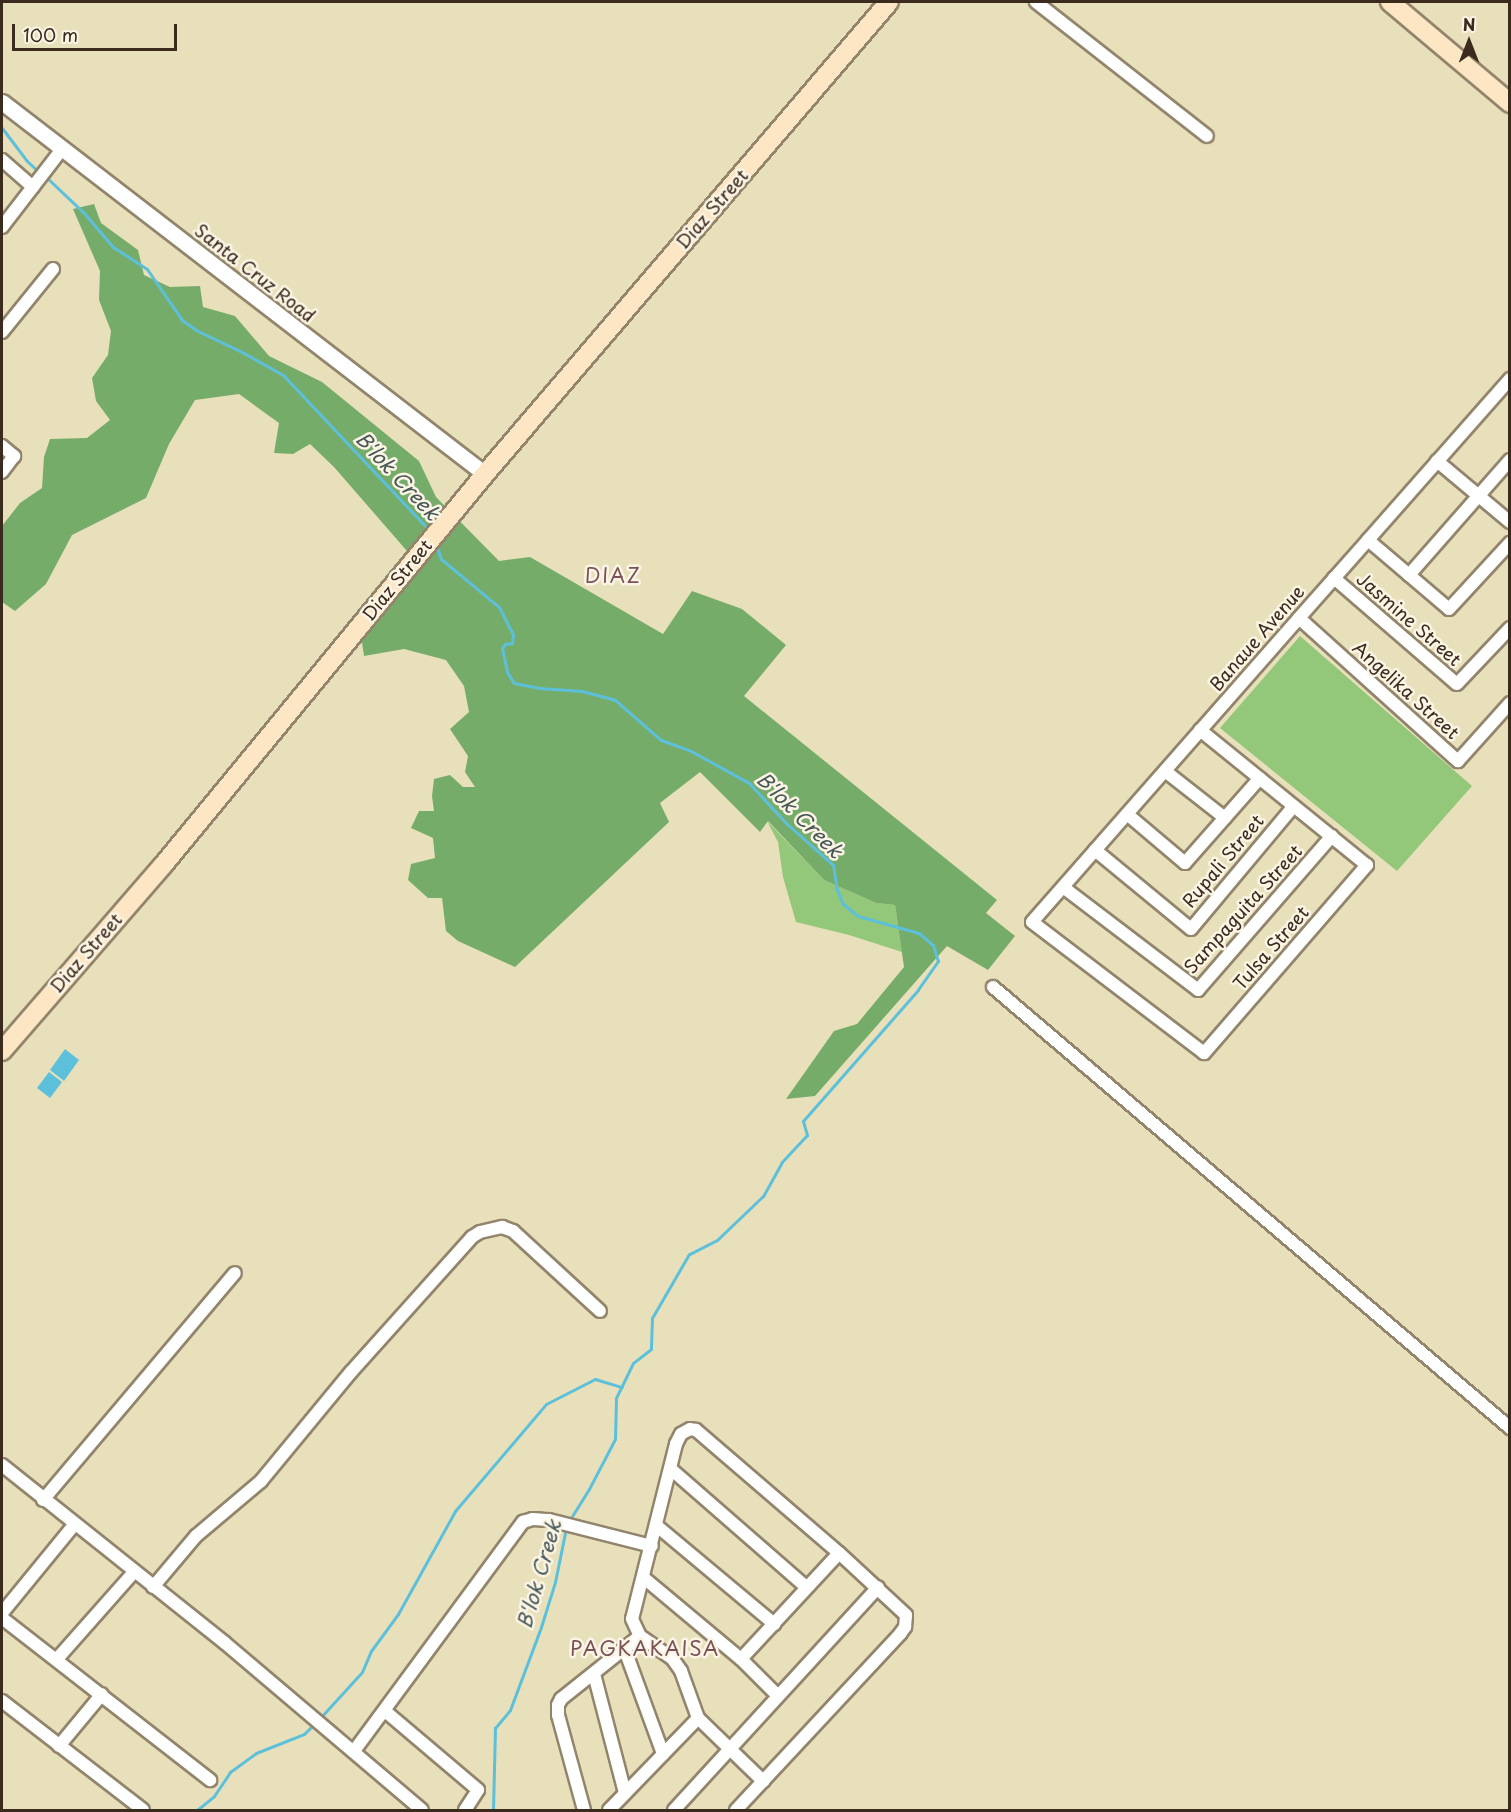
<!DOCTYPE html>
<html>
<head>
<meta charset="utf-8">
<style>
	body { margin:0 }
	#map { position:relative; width:1511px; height:1812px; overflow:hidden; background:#e8e0bb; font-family:"Playpen Sans",sans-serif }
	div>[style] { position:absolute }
	.green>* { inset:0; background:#93c779 }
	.forest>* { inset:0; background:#76ac69 }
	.water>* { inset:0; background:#5dc0db }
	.stream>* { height:3px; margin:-1.5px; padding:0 1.5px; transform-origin:1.5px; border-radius:1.5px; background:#5dc0db }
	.roads { filter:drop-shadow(2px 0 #92856c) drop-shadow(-2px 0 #92856c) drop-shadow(0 2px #92856c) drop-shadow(0 -2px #92856c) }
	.minor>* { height:12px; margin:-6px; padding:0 6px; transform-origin:6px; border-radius:6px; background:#fff }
	.tertiary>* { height:15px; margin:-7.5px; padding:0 7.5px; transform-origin:7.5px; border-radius:7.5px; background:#fff }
	.secondary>* { height:18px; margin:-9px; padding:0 9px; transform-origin:9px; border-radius:9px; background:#fce6c4 }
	span { translate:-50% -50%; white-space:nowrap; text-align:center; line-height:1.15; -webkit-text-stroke:5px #fcf5e5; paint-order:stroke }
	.street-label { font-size:18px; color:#3b2a1e }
	.water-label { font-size:20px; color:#455757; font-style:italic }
	.neighbourhood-label { font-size:20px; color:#795258; letter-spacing:1.5px }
	.frame { position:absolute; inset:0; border:3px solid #3b2a1e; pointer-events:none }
	.north { position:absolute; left:1439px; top:12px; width:60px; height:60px; -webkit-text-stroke:4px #fcf5e5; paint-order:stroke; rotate:0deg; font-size:16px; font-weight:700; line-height:24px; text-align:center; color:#3b2a1e }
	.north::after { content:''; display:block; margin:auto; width:21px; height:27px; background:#3b2a1e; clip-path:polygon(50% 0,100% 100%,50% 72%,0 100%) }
	.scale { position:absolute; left:12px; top:24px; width:165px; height:27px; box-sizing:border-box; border:3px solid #3b2a1e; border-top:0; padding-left:8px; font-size:18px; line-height:21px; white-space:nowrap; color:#3b2a1e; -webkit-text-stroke:4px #fcf5e5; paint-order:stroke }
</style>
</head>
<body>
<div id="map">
	<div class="green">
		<i style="clip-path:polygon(1300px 636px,1472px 786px,1397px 871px,1220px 728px)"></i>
		<i style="clip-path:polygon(767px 821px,824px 880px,876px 903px,895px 905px,902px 952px,849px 935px,796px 922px,783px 877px,778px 842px)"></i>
	</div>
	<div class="forest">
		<i style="clip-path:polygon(94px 204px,101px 223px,138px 250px,144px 275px,170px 287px,200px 286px,203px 307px,235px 316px,269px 356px,322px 382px,419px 461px,436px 497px,499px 561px,530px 557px,663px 634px,692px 591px,742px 609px,786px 645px,744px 696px,997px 900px,986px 913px,1015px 936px,988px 970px,947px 946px,815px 1096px,786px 1099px,834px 1031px,857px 1024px,904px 967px,895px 905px,876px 903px,824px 880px,768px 821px,760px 832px,700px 772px,660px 803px,669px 822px,515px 967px,458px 941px,446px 931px,442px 898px,428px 898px,408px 880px,411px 864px,435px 858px,433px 838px,411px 828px,419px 811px,434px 811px,432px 796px,434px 779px,450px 775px,463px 787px,475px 787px,465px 772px,468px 756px,450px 729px,469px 712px,464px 686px,446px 660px,404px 649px,364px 656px,361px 635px,420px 566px,334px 467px,310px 444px,293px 454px,274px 453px,279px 423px,239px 394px,195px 400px,169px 444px,146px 498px,72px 535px,46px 584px,15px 611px,2px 602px,2px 526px,20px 503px,42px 488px,44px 457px,50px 439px,87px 438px,110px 420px,96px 401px,92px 378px,108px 355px,111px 331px,99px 300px,100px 271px,73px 209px)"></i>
	</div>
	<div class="water">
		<i style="clip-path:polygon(65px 1049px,79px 1060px,64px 1081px,50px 1070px)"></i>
		<i style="clip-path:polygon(49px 1072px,62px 1082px,50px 1098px,37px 1088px)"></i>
	</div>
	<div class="stream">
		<i style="left:2px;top:128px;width:41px;rotate:52.9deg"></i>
		<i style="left:27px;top:161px;width:16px;rotate:43deg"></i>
		<i style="left:45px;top:176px;width:54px;rotate:43.5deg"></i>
		<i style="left:84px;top:213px;width:45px;rotate:49.5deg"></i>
		<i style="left:113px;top:247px;width:40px;rotate:32.9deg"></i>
		<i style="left:147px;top:269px;width:62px;rotate:55.5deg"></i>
		<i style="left:182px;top:320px;width:19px;rotate:35deg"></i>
		<i style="left:198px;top:331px;width:49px;rotate:25.5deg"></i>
		<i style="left:242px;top:352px;width:47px;rotate:29.3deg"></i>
		<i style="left:283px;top:375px;width:214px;rotate:46.7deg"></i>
		<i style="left:436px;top:545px;width:15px;rotate:70deg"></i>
		<i style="left:441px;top:559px;width:75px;rotate:39.6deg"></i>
		<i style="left:499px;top:607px;width:31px;rotate:63deg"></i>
		<i style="left:513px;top:635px;width:8px;rotate:97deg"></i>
		<i style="left:512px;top:643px;width:7px;rotate:172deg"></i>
		<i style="left:505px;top:644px;width:5px;rotate:127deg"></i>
		<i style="left:502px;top:648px;width:25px;rotate:78deg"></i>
		<i style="left:507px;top:672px;width:13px;rotate:58deg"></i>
		<i style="left:514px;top:683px;width:25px;rotate:11deg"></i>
		<i style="left:539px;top:688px;width:43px;rotate:4deg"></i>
		<i style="left:582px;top:691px;width:34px;rotate:15deg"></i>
		<i style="left:615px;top:700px;width:61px;rotate:41deg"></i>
		<i style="left:661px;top:740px;width:32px;rotate:20deg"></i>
		<i style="left:691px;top:751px;width:66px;rotate:28.9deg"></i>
		<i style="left:749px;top:783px;width:56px;rotate:47.2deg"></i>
		<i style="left:787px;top:824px;width:62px;rotate:41.7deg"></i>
		<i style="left:833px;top:865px;width:25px;rotate:81deg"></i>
		<i style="left:837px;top:890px;width:15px;rotate:67deg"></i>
		<i style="left:843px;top:904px;width:19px;rotate:39deg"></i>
		<i style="left:858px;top:916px;width:63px;rotate:15.6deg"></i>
		<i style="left:919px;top:933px;width:18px;rotate:41deg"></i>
		<i style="left:933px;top:945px;width:17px;rotate:73deg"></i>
		<i style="left:938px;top:961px;width:35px;rotate:125deg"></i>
		<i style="left:918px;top:990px;width:174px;rotate:131.3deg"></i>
		<i style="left:803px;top:1121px;width:15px;rotate:74deg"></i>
		<i style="left:807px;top:1135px;width:37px;rotate:133deg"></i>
		<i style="left:782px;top:1162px;width:39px;rotate:119deg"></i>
		<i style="left:763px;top:1196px;width:64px;rotate:136.3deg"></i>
		<i style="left:717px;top:1240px;width:31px;rotate:153deg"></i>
		<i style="left:689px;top:1254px;width:74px;rotate:120deg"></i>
		<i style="left:652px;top:1318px;width:31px;rotate:92deg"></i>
		<i style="left:651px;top:1349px;width:23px;rotate:142deg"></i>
		<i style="left:633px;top:1363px;width:39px;rotate:116deg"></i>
		<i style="left:616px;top:1398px;width:41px;rotate:91.4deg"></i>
		<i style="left:615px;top:1439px;width:56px;rotate:117.5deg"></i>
		<i style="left:589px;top:1489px;width:39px;rotate:122deg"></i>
		<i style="left:320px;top:1718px;width:62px;rotate:-47.6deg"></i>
		<i style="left:362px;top:1672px;width:23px;rotate:-67deg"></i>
		<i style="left:371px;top:1651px;width:46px;rotate:-53.9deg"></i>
		<i style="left:398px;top:1614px;width:118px;rotate:-61deg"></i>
		<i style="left:455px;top:1511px;width:140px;rotate:-49.6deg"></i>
		<i style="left:546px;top:1404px;width:55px;rotate:-27deg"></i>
		<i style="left:595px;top:1379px;width:28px;rotate:17deg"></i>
		<i style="left:197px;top:1810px;width:22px;rotate:-39deg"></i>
		<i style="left:214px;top:1796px;width:29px;rotate:-56deg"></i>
		<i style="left:230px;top:1772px;width:32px;rotate:-36deg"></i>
		<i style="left:256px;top:1753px;width:52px;rotate:-21.6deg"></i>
		<i style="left:304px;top:1734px;width:11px;rotate:-45deg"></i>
		<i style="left:493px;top:1810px;width:82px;rotate:-88.6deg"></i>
		<i style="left:495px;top:1728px;width:23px;rotate:-50deg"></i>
		<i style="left:510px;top:1710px;width:89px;rotate:-69.5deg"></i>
		<i style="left:541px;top:1627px;width:47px;rotate:-72.7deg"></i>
		<i style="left:555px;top:1582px;width:55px;rotate:-78.5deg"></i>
	</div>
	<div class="roads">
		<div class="minor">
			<i style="left:1036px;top:2px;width:217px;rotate:38.1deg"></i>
			<i style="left:2px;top:160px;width:41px;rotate:41.1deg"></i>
			<i style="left:2px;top:227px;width:98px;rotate:-52.4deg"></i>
			<i style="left:2px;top:332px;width:81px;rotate:-51deg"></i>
			<i style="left:2px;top:446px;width:16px;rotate:40deg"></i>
			<i style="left:14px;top:456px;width:20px;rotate:127deg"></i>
			<i style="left:1437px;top:461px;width:95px;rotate:39.9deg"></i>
			<i style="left:1368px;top:540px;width:106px;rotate:40.4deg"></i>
			<i style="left:1449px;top:609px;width:90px;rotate:-47.3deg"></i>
			<i style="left:1409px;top:575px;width:153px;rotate:-48.7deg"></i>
			<i style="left:1334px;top:578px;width:162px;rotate:40.8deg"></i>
			<i style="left:1457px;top:684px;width:77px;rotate:-46.6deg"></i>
			<i style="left:1299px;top:618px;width:214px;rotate:42deg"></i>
			<i style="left:1458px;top:761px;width:78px;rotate:-48.1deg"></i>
			<i style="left:1200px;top:730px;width:215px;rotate:39deg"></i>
			<i style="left:1367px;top:865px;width:249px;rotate:130.9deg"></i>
			<i style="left:1204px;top:1053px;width:216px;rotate:-142.7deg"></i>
			<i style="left:1032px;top:922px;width:405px;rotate:-48.7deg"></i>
			<i style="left:1299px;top:618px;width:104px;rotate:-48.5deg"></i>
			<i style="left:1368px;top:540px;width:215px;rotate:-48.6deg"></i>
			<i style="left:1165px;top:771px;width:76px;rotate:38.1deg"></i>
			<i style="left:1127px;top:814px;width:76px;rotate:40.2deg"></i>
			<i style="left:1185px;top:863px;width:113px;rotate:-48.6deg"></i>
			<i style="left:1095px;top:850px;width:124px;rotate:39.5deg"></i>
			<i style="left:1191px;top:929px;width:160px;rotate:-50.1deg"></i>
			<i style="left:1063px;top:887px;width:170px;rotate:37.3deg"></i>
			<i style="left:1198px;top:990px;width:204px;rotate:-49deg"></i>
			<i style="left:993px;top:987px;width:680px;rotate:40.46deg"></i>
			<i style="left:2px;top:1465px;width:285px;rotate:38.6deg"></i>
			<i style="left:225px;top:1643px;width:258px;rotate:40.3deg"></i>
			<i style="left:672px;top:1470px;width:178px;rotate:41.1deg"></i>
			<i style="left:43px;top:1500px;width:297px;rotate:-49.8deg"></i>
			<i style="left:657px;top:1526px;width:153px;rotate:39.9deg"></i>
			<i style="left:644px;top:1578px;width:126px;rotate:39.9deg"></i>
			<i style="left:741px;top:1659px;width:51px;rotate:45deg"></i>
			<i style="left:153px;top:1587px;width:67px;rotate:-49.9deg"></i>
			<i style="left:196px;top:1536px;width:85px;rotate:-40.2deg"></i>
			<i style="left:261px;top:1481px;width:141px;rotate:-50.5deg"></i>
			<i style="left:351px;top:1372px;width:181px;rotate:-48.1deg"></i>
			<i style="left:472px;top:1237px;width:9px;rotate:-32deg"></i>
			<i style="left:480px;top:1232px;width:23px;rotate:-13deg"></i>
			<i style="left:502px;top:1227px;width:12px;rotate:20deg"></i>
			<i style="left:513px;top:1231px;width:118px;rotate:42.6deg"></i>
			<i style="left:2px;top:1613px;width:114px;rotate:-50.7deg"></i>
			<i style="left:2px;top:1618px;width:264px;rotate:37.9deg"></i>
			<i style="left:625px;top:1650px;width:111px;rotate:69.9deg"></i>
			<i style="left:57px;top:1659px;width:116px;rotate:-48.5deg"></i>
			<i style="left:741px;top:1659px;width:144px;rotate:-47.2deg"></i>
			<i style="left:594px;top:1674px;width:123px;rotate:75.4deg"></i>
			<i style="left:2px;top:1701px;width:178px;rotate:37.7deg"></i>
			<i style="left:385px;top:1711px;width:122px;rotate:40.3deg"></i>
			<i style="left:478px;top:1790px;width:24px;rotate:123deg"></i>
			<i style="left:59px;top:1746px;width:67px;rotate:-50.4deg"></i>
			<i style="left:354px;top:1751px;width:285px;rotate:-53.6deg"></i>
			<i style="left:523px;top:1522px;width:10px;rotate:-17deg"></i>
			<i style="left:533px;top:1519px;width:16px;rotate:4deg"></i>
			<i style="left:549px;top:1520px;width:106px;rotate:14.2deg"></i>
			<i style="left:584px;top:1810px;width:98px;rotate:-105.3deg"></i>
			<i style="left:558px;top:1715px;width:10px;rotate:-90deg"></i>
			<i style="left:558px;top:1705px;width:7px;rotate:-63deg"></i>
			<i style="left:561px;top:1699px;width:101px;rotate:-38.6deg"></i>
			<i style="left:609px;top:1810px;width:128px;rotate:-45.9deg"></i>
			<i style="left:674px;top:1810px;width:302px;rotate:-47.5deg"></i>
			<i style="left:736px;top:1810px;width:241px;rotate:-47deg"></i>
			<i style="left:900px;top:1634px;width:9px;rotate:-54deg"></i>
			<i style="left:905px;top:1627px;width:12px;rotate:-85deg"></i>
			<i style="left:906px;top:1615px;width:91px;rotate:-137.2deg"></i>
			<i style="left:839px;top:1553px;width:189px;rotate:-139.3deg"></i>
			<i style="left:696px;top:1430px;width:6px;rotate:-171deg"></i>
			<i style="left:690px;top:1429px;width:10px;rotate:151deg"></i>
			<i style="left:681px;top:1434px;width:11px;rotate:117deg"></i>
			<i style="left:676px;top:1444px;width:180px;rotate:104.1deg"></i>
			<i style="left:632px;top:1619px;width:19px;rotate:65deg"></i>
			<i style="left:640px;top:1636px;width:39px;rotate:35deg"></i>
			<i style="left:672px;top:1658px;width:16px;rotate:55deg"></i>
			<i style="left:681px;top:1671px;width:50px;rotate:70.1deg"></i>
			<i style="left:698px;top:1718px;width:91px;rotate:44.1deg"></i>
		</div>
		<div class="tertiary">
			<i style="left:2px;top:102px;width:610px;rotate:37.6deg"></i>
		</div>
		<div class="secondary">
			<i style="left:1390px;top:2px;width:157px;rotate:40.1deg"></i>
			<i style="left:2px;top:1051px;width:247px;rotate:-49.1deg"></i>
			<i style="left:164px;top:864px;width:505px;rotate:-50.54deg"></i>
			<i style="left:485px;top:474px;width:621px;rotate:-49.44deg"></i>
		</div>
	</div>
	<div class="street-label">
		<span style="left:712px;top:209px;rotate:-49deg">Diaz Street</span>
		<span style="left:255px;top:273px;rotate:38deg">Santa Cruz Road</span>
		<span style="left:397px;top:580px;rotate:-51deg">Diaz Street</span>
		<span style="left:1409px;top:619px;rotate:41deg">Jasmine Street</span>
		<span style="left:1257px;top:638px;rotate:-49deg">Banaue Avenue</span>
		<span style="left:1406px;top:690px;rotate:42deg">Angelika Street</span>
		<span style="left:1223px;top:861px;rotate:-50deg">Rupali Street</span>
		<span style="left:1243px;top:909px;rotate:-48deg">Sampaguita Street</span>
		<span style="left:1271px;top:948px;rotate:-49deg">Tulsa Street</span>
		<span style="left:86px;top:953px;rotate:-49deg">Diaz Street</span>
	</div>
	<div class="water-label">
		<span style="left:398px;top:476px;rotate:47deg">B'lok Creek</span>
		<span style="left:800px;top:815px;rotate:45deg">B'lok Creek</span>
		<span style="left:539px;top:1574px;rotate:-74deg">B'lok Creek</span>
	</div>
	<div class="neighbourhood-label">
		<span style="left:613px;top:575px">DIAZ</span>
		<span style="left:645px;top:1648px">PAGKAKAISA</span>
	</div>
	<div class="frame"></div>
	<div class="north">N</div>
	<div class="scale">100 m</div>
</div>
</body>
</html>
